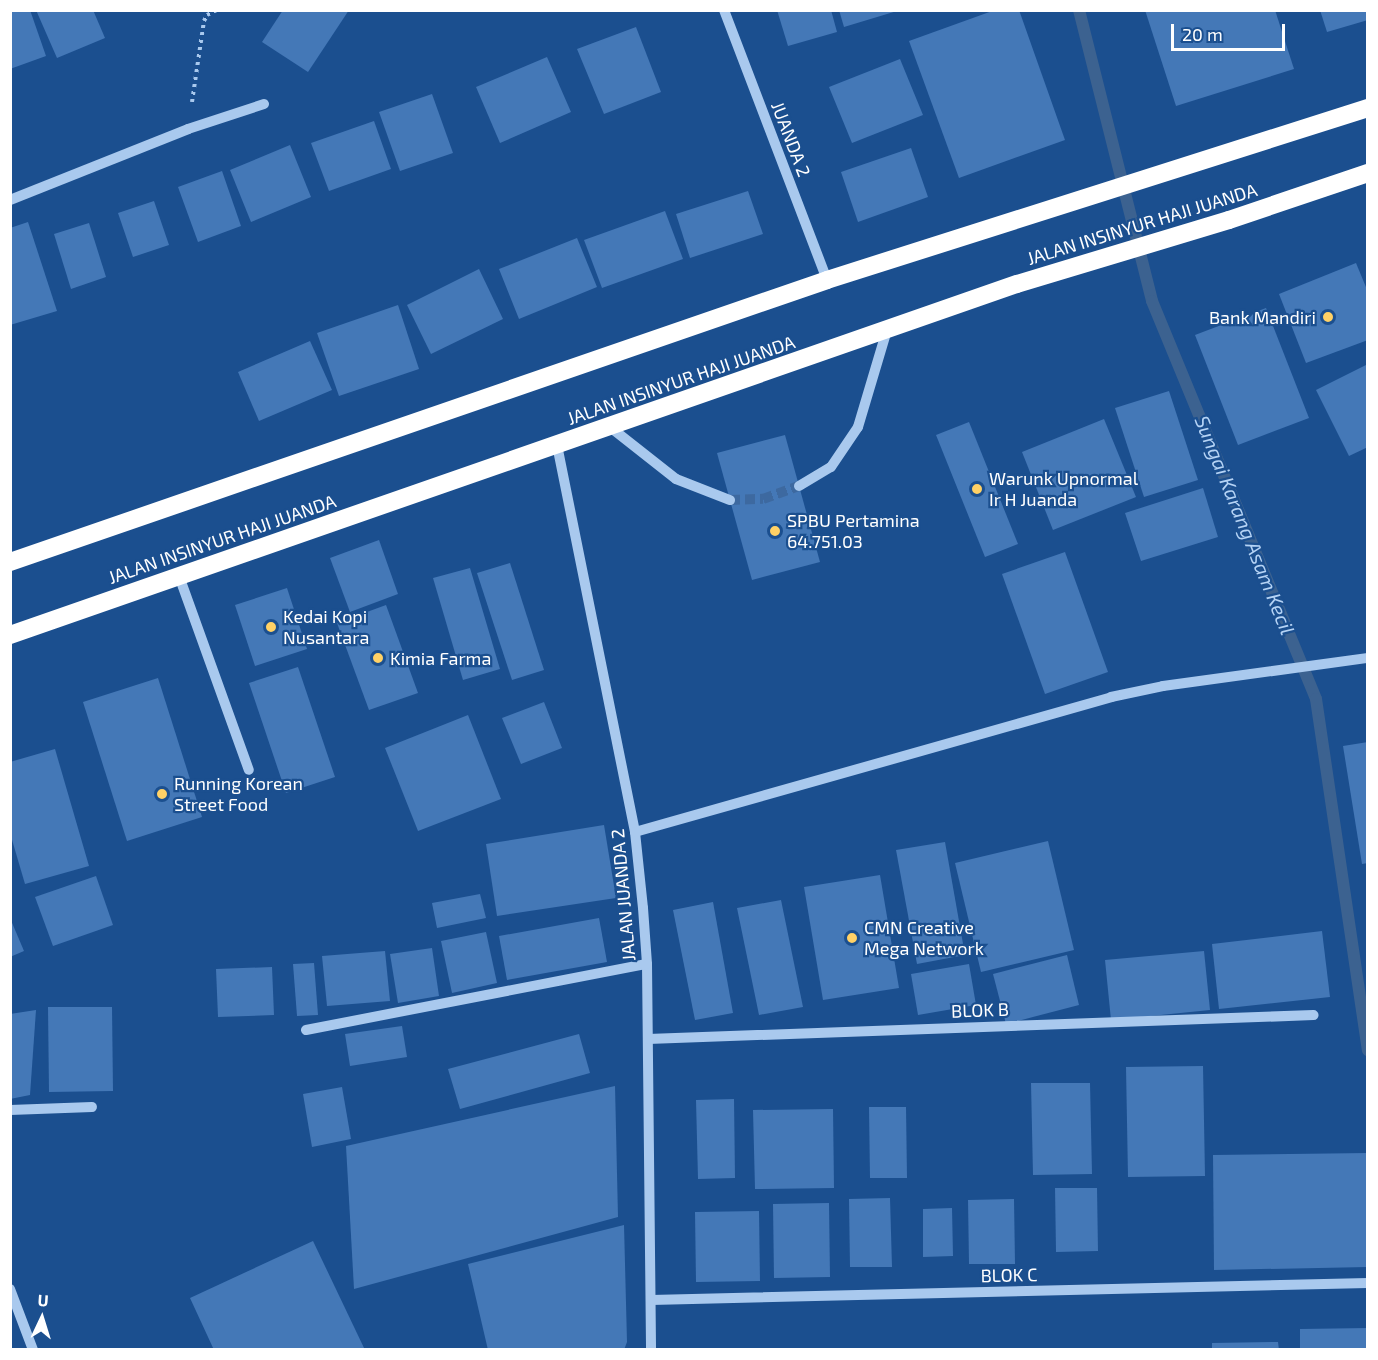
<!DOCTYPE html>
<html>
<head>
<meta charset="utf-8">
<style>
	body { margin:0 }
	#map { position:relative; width:1378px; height:1360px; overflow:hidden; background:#1b4f8f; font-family:"Exo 2",sans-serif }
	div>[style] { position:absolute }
	.stream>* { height:12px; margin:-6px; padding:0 6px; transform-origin:6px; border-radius:6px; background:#3c6290 }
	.building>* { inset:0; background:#4478b7 }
	.minor-tunnel>* { height:10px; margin-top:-5px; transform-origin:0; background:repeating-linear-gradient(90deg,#3d69a0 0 10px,transparent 0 15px) }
	.path>* { height:4px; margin-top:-2px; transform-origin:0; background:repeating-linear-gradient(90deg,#a9c9ee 0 3px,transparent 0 7.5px) }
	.minor>* { height:10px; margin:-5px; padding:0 5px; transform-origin:5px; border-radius:5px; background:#a9c9ee }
	.highway>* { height:18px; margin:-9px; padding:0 9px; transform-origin:9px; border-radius:9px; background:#fff }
	.dots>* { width:16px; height:16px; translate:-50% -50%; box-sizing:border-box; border:3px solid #1b4f8f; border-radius:50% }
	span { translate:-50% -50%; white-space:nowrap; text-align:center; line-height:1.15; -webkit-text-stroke:4.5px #1b4f8f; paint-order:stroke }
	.street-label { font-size:18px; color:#fff }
	.poi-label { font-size:18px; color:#fff }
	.right { translate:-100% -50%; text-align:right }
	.left { translate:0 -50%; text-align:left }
	.water-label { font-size:20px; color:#b5d3f5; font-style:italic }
	.frame { position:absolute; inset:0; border:12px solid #fff; pointer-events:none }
	.north { position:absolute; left:12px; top:1288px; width:60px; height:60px; -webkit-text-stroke:4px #1b4f8f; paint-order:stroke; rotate:4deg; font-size:16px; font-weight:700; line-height:24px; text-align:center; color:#fff }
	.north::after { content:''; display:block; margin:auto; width:21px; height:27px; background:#fff; clip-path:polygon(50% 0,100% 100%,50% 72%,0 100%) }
	.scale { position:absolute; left:1171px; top:24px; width:114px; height:27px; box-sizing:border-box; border:3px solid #fff; border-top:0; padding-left:8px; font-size:18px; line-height:21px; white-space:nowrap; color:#fff; -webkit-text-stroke:4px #1b4f8f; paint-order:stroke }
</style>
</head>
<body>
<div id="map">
	<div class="stream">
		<i style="left:1079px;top:10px;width:300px;rotate:75.9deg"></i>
		<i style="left:1152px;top:301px;width:430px;rotate:67.6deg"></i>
		<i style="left:1316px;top:699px;width:355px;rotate:81.6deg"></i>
	</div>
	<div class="building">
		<i style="clip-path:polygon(10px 10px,30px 10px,46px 56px,10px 69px)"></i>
		<i style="clip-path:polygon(36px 10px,93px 10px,105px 38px,57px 58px)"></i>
		<i style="clip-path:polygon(283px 10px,349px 10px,308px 72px,262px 42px)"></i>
		<i style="clip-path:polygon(777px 10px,831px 10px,837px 32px,788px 46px)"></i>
		<i style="clip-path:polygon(839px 10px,896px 10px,897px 11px,844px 27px)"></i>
		<i style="clip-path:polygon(995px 10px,1019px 10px,1065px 140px,959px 178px,909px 41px)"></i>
		<i style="clip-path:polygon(1145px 10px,1275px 10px,1294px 69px,1176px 106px)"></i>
		<i style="clip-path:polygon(1320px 10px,1368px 10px,1368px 20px,1327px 32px)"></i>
		<i style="clip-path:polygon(636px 27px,661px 92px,604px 114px,577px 49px)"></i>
		<i style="clip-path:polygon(547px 57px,571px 112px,500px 143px,476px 87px)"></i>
		<i style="clip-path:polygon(900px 59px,923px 115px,852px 143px,829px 87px)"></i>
		<i style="clip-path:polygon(432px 94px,453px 153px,400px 171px,379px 112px)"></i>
		<i style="clip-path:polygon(374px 121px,391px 169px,329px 191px,311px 143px)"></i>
		<i style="clip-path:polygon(290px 145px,311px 197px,251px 222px,230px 170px)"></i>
		<i style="clip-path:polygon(911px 148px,928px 197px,858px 222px,841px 172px)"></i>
		<i style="clip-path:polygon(222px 171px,241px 226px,198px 242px,178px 187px)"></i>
		<i style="clip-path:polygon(748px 191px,763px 234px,690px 258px,676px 214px)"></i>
		<i style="clip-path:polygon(154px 201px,169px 245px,133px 257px,118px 213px)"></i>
		<i style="clip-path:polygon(665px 211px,683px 259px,602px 288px,584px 240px)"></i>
		<i style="clip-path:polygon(28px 222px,57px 311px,10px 325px,10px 228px)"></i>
		<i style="clip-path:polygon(89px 223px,106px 277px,71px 289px,54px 234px)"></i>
		<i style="clip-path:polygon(577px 238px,597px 287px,519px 319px,499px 269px)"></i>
		<i style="clip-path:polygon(1356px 263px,1368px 292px,1368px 340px,1306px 363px,1279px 294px)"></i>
		<i style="clip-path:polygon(479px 269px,503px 319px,431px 354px,407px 305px)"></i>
		<i style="clip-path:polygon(398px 305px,419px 369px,339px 396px,317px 333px)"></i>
		<i style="clip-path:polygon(1266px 308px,1309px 418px,1238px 445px,1195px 335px)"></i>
		<i style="clip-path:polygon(310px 341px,332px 390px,259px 421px,238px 372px)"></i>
		<i style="clip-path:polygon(1368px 364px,1368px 447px,1349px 456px,1316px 390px)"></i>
		<i style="clip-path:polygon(1169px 391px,1198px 480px,1144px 497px,1115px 408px)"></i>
		<i style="clip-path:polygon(1104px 419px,1136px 497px,1053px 530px,1022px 452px)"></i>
		<i style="clip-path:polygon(969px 422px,1018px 544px,985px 557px,936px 435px)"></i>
		<i style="clip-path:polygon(785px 435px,820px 562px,752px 580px,717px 453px)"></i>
		<i style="clip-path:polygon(1203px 488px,1218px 537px,1141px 561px,1125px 513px)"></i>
		<i style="clip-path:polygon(379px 540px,398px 594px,350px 612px,330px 558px)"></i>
		<i style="clip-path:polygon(1065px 552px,1108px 672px,1045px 694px,1002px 574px)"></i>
		<i style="clip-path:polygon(510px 563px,544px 670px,512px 680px,477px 573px)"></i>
		<i style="clip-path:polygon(470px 568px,500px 669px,463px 680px,433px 578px)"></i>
		<i style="clip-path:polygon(287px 588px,307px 649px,255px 666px,235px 605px)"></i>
		<i style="clip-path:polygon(386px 605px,418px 693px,369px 710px,337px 623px)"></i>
		<i style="clip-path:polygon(298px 667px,335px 777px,286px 793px,249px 683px)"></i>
		<i style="clip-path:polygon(158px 678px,202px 817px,127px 841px,83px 702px)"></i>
		<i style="clip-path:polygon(544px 702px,562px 748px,521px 764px,502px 718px)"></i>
		<i style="clip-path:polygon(468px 715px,501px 799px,418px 831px,385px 748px)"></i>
		<i style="clip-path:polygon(1368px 742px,1368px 863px,1362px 864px,1343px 746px)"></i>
		<i style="clip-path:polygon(55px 749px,89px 866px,25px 884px,10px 833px,10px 762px)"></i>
		<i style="clip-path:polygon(604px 825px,616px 898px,497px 916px,486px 844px)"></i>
		<i style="clip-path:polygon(1048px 841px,1074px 950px,981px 972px,955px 863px)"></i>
		<i style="clip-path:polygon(945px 842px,965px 955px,917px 964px,896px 850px)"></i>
		<i style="clip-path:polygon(880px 875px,899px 988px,823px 1000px,804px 887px)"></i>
		<i style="clip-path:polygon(96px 876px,113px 925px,53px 946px,35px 897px)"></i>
		<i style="clip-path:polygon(480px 894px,486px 918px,437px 928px,432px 903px)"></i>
		<i style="clip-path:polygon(781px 900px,803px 1007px,759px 1015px,737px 908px)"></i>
		<i style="clip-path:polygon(713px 902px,733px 1013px,695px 1020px,673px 910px)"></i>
		<i style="clip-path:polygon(10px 918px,24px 951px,10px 957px)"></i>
		<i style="clip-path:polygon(599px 918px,607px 962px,507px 980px,499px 936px)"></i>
		<i style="clip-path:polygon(1322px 931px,1330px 997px,1219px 1009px,1212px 944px)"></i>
		<i style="clip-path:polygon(486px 932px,497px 983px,452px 993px,441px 941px)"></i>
		<i style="clip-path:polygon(432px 948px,439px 996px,398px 1003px,390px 954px)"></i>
		<i style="clip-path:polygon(385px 951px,390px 1001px,327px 1006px,322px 956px)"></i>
		<i style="clip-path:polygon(1204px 951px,1210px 1010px,1111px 1020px,1105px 960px)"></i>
		<i style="clip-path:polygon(1067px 955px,1079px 1005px,1006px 1024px,993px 974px)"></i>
		<i style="clip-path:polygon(314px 963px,318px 1015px,297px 1016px,293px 964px)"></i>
		<i style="clip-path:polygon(969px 964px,976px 1005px,918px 1015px,911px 974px)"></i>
		<i style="clip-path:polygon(272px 967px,274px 1015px,218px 1017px,216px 969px)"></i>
		<i style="clip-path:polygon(48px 1007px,112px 1007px,113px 1091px,49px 1092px)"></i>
		<i style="clip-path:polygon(36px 1010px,30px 1095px,10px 1099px,10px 1014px)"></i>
		<i style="clip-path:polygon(402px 1026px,407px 1057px,350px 1066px,345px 1034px)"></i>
		<i style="clip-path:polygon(579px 1034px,590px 1073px,460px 1109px,448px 1069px)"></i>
		<i style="clip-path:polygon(1203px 1066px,1205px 1176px,1128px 1177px,1126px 1067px)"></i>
		<i style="clip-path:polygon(1031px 1083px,1090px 1083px,1092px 1174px,1033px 1175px)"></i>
		<i style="clip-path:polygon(615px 1086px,618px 1217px,354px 1289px,346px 1146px)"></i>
		<i style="clip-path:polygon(342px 1087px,351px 1139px,312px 1147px,303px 1094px)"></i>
		<i style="clip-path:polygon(734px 1099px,735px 1178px,698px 1179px,696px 1100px)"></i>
		<i style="clip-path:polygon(869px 1107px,906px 1107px,907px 1178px,870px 1178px)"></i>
		<i style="clip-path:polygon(833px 1109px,834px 1188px,755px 1189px,753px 1110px)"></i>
		<i style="clip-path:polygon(1368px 1153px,1368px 1267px,1214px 1270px,1213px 1155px)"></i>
		<i style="clip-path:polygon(1055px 1188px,1097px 1188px,1098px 1251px,1056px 1252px)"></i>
		<i style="clip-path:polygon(890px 1198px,892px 1267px,850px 1267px,849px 1199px)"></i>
		<i style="clip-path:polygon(1014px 1199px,1015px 1264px,969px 1264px,968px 1200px)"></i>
		<i style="clip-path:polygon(829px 1203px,830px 1277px,774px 1278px,773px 1204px)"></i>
		<i style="clip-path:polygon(952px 1208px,953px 1256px,923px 1257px,923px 1209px)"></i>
		<i style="clip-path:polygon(759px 1211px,760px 1281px,696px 1282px,695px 1212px)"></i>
		<i style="clip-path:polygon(624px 1225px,627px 1342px,624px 1350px,488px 1350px,468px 1264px)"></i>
		<i style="clip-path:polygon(313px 1241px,365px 1350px,214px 1350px,190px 1298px)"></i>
		<i style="clip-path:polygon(1368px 1328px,1368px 1350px,1300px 1350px,1300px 1329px)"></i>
		<i style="clip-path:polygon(1278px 1342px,1279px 1350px,1212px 1350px,1212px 1343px)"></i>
	</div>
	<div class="minor-tunnel">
		<i style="left:730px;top:500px;width:33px;rotate:-2deg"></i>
		<i style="left:763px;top:499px;width:38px;rotate:-20deg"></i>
	</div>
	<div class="path">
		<i style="left:192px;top:102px;width:82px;rotate:-81.6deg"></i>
		<i style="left:204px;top:21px;width:7px;rotate:-63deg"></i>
		<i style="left:207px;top:15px;width:11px;rotate:-27deg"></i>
	</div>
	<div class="minor">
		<i style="left:724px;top:10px;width:289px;rotate:69.1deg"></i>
		<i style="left:10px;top:200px;width:192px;rotate:-21.7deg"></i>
		<i style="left:188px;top:129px;width:80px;rotate:-18.2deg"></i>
		<i style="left:610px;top:427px;width:84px;rotate:38.2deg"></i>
		<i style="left:676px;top:479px;width:58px;rotate:21.3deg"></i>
		<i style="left:557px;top:445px;width:395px;rotate:78.6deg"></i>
		<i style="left:635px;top:832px;width:76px;rotate:84deg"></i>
		<i style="left:643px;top:908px;width:56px;rotate:85.9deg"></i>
		<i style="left:647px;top:964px;width:386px;rotate:89.4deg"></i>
		<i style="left:799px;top:486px;width:37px;rotate:-31deg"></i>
		<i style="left:831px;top:467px;width:48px;rotate:-56deg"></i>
		<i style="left:858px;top:427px;width:101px;rotate:-73.4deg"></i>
		<i style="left:179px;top:576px;width:206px;rotate:70.2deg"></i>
		<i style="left:635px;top:832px;width:495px;rotate:-15.8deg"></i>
		<i style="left:1111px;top:697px;width:53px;rotate:-11.9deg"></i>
		<i style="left:1163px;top:686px;width:207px;rotate:-7.8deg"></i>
		<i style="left:306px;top:1030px;width:347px;rotate:-11deg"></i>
		<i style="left:648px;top:1039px;width:666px;rotate:-2.06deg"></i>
		<i style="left:10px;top:1110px;width:82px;rotate:-2.1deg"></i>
		<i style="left:10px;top:1289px;width:65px;rotate:69.3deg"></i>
		<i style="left:651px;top:1300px;width:717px;rotate:-1.36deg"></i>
	</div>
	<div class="highway">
		<i style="left:10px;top:562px;width:864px;rotate:-19.04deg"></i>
		<i style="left:827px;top:280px;width:568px;rotate:-17.64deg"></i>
		<i style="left:10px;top:635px;width:1066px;rotate:-19.22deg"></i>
		<i style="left:1017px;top:284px;width:221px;rotate:-16.8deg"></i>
		<i style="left:1229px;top:220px;width:147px;rotate:-18.7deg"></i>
	</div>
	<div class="dots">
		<i style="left:1328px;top:317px;background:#ffd166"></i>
		<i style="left:977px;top:489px;background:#ffd166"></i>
		<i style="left:775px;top:531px;background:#ffd166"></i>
		<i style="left:271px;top:627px;background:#ffd166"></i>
		<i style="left:378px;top:658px;background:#ffd166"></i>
		<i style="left:162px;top:794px;background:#ffd166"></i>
		<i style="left:852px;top:938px;background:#ffd166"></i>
	</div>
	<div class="street-label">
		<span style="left:791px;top:139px;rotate:69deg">JUANDA 2</span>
		<span style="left:1142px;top:224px;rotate:-17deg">JALAN INSINYUR HAJI JUANDA</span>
		<span style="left:681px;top:380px;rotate:-19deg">JALAN INSINYUR HAJI JUANDA</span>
		<span style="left:222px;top:539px;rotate:-19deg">JALAN INSINYUR HAJI JUANDA</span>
		<span style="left:623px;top:895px;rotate:-95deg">JALAN JUANDA 2</span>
		<span style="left:980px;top:1010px;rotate:-2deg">BLOK B</span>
		<span style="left:1009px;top:1275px;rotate:-1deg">BLOK C</span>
	</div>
	<div class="poi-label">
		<span class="right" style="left:1316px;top:317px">Bank Mandiri</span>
		<span class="left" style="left:989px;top:489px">Warunk Upnormal<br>Ir H Juanda</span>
		<span class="left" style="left:787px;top:531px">SPBU Pertamina<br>64.751.03</span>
		<span class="left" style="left:283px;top:627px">Kedai Kopi<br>Nusantara</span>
		<span class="left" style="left:390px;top:658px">Kimia Farma</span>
		<span class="left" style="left:174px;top:794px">Running Korean<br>Street Food</span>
		<span class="left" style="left:864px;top:938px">CMN Creative<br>Mega Network</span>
	</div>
	<div class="water-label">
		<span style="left:1245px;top:525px;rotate:68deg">Sungai Karang Asam Kecil</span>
	</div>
	<div class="frame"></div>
	<div class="north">U</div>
	<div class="scale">20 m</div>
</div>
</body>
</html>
